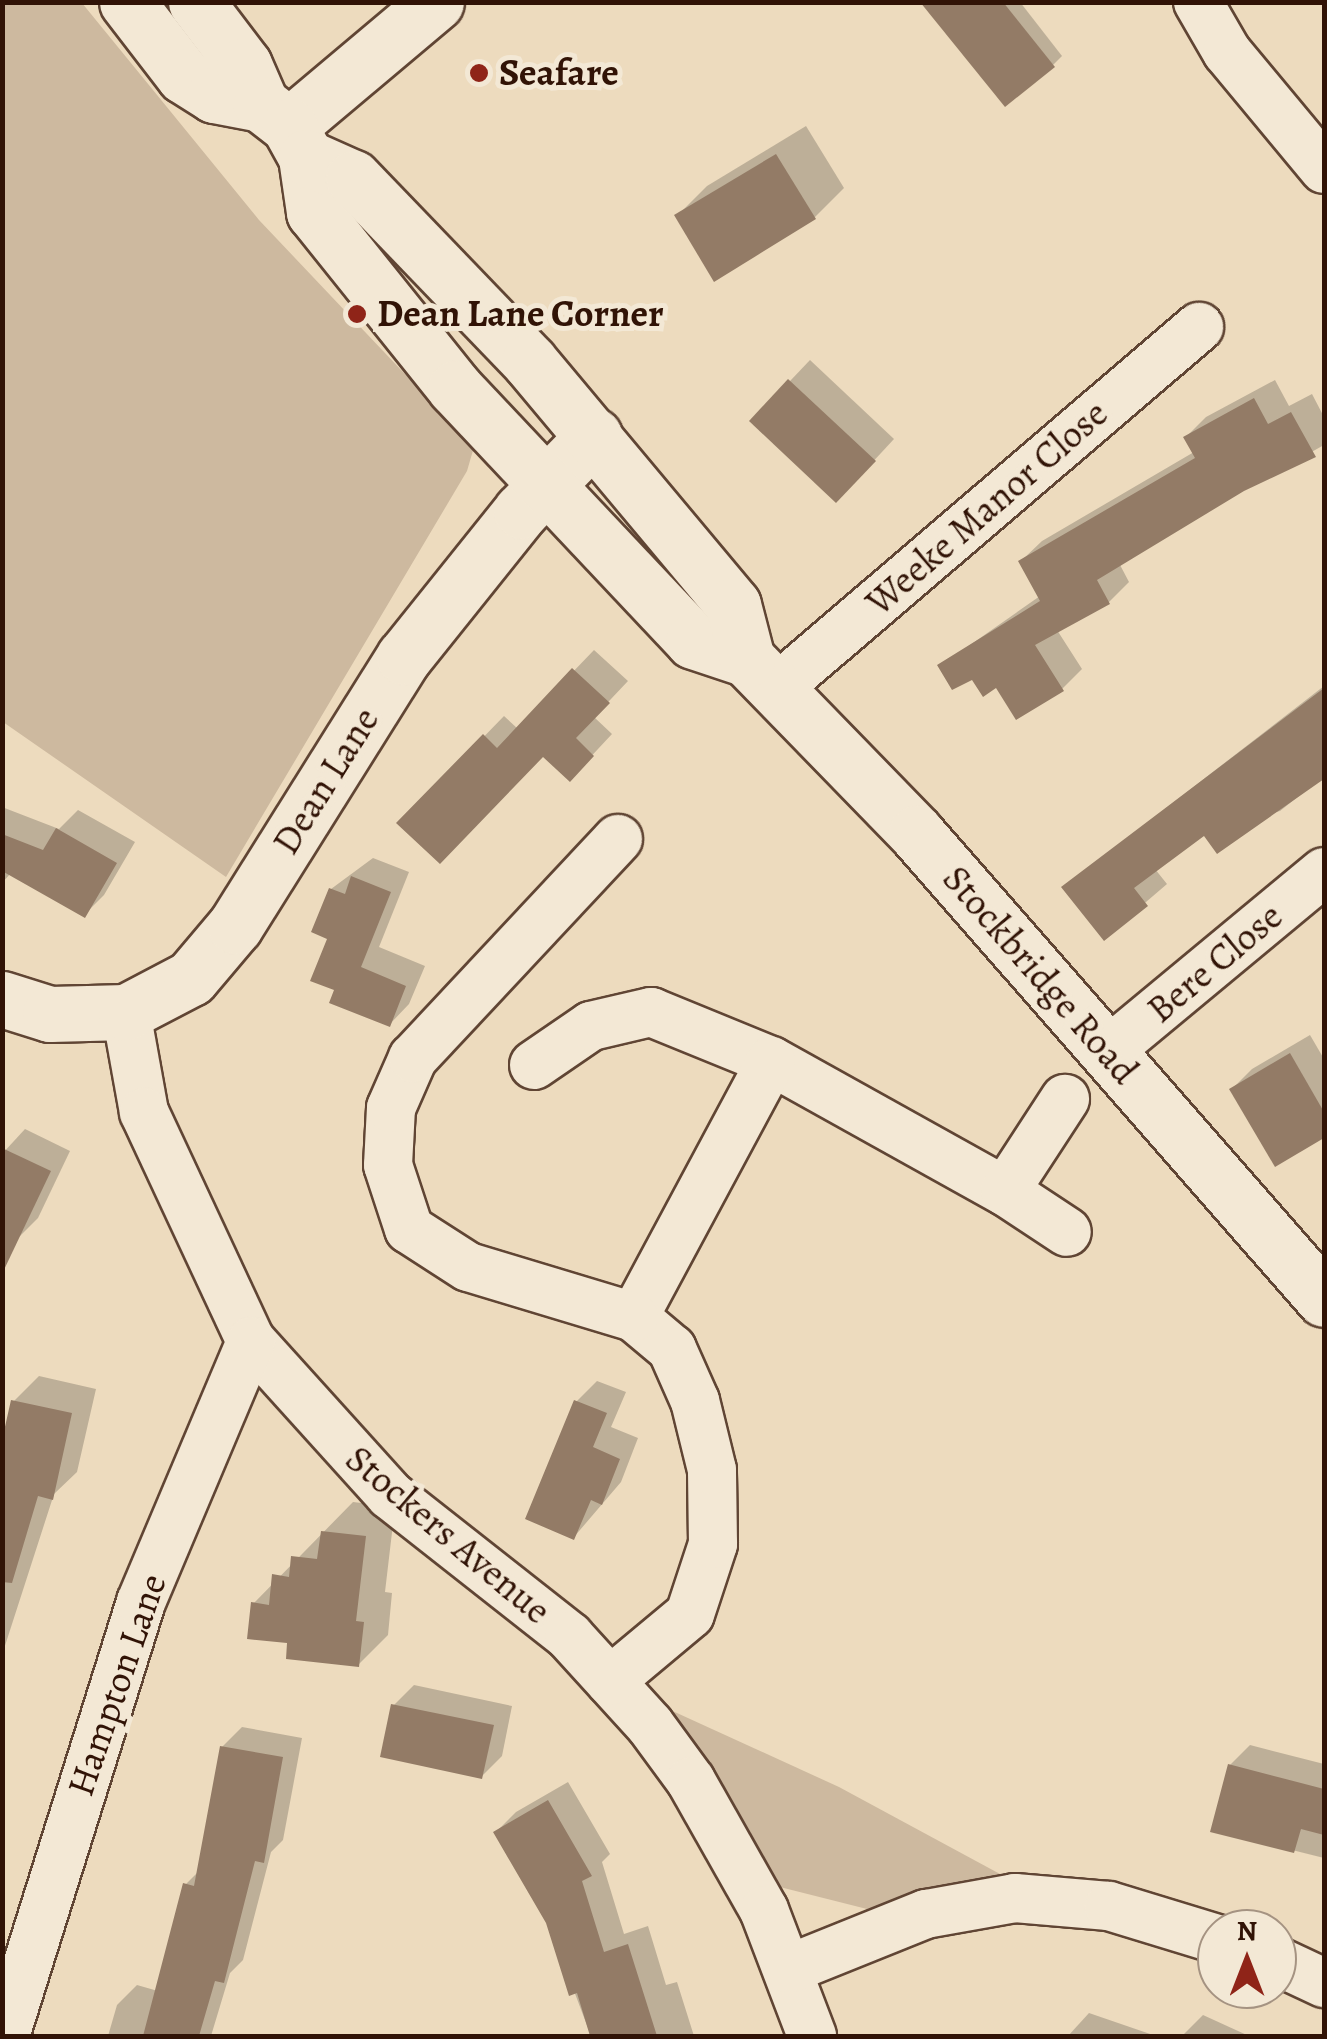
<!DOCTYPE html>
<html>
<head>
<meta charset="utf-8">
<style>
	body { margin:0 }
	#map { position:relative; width:1327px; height:2039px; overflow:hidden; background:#eddbbe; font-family:Alegreya,serif }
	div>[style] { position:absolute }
	.green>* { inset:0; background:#cdb99f }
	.shadow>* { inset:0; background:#0003 }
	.building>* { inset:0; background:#937b66 }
	.roads { filter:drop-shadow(2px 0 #604534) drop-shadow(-2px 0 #604534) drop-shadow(0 2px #604534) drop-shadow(0 -2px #604534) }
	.minor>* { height:48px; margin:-24px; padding:0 24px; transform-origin:24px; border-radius:24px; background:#f3e8d5 }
	.tertiary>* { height:55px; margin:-27.5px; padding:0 27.5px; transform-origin:27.5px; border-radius:27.5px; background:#f3e8d5 }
	.secondary>* { height:55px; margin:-27.5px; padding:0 27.5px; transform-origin:27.5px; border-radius:27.5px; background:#f3e8d5 }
	.dots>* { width:28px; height:28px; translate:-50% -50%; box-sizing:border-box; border:5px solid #f3e8d5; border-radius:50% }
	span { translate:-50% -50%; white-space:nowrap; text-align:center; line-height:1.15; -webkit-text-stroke:10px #f3e8d5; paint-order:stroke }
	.poi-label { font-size:38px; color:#311306; font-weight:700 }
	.left { translate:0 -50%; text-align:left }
	.street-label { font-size:38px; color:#311306 }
	.frame { position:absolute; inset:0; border:5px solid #311306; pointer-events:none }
	.north { position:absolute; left:1197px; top:1909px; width:100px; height:100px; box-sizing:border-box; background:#f3e8d5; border:2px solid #a59382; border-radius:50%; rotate:0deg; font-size:28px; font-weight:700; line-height:40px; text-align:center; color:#311306 }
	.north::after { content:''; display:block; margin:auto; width:35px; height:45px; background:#8f2418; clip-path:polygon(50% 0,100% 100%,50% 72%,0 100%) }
</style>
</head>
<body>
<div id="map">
	<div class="green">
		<i style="clip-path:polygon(2px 3px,82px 3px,259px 220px,474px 447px,467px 471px,226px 877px,3px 722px)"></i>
		<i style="clip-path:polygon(655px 1703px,839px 1787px,1000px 1874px,867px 1909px,764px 1883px)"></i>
	</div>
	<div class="shadow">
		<i style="clip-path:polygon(923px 2px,1020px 2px,1062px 56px,1053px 65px)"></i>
		<i style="clip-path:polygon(806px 126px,844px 188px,815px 217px,677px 216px,707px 186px)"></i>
		<i style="clip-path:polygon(810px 360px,894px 439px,856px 480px,752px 421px)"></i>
		<i style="clip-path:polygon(1275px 380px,1289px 406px,1312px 394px,1324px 417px,1324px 445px,1127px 555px,1119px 563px,1129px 582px,1109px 602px,1057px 630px,1082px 669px,1062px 689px,997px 685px,940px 666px,1040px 596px,1021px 561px,1042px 541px,1194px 452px,1186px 437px,1206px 417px)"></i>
		<i style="clip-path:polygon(594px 650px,628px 681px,594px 717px,612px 734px,570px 779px,543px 754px,400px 823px,504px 716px,518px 729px)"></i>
		<i style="clip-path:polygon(1324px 686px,1324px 776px,1280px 811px,1205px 833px,1155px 869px,1167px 884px,1104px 938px,1064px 887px)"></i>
		<i style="clip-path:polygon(2px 807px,59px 829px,78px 810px,135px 842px,104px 895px,84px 915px,11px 873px,2px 883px)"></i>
		<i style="clip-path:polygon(373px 858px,409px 872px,379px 947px,425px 966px,409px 1004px,389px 1025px,337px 989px,331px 938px,331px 889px)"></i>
		<i style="clip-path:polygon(1310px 1035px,1324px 1059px,1324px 1135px,1276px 1164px,1232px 1089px,1252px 1069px)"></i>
		<i style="clip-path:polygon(25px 1129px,70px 1151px,38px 1218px,18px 1238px,2px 1154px)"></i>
		<i style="clip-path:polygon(39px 1376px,96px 1389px,77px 1472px,54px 1494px,2px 1655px,2px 1451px,14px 1401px)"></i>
		<i style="clip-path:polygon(597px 1381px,626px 1392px,611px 1427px,638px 1438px,621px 1482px,574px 1537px,577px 1401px)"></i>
		<i style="clip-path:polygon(353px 1502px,395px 1507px,385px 1592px,392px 1593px,388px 1635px,358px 1665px,290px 1641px,254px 1603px)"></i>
		<i style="clip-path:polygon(414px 1685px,512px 1706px,502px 1756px,482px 1776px,393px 1706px)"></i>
		<i style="clip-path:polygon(242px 1727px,302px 1738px,283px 1840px,271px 1852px,243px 1960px,230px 1973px,211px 2036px,108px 2036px,117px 2005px,137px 1985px,158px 1991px,185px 1885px,200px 1870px,222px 1747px)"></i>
		<i style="clip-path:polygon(1250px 1745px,1324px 1764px,1324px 1858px,1213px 1830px,1230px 1765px)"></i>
		<i style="clip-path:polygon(568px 1782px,610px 1854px,602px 1862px,624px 1934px,648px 1926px,666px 1985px,677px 1982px,694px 2036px,591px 2036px,548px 1922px,496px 1832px,516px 1812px)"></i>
		<i style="clip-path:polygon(1089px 2013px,1156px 2036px,1068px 2036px)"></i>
		<i style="clip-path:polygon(1203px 2015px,1249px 2036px,1182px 2036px)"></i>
	</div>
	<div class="building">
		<i style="clip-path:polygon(920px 2px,1003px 2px,1055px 67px,1005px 107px)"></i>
		<i style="clip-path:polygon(776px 154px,816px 219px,714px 282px,674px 215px)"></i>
		<i style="clip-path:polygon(788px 379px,876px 461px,836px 503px,749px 421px)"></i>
		<i style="clip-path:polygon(1254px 398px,1268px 424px,1291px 412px,1316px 457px,1244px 491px,1097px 580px,1110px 604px,1035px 645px,1064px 691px,1016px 720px,996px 688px,983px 697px,972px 680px,952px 690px,937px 665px,1040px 601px,1018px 561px,1195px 458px,1183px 437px)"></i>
		<i style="clip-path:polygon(572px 668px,610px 703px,576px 738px,594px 756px,570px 782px,543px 757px,440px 864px,396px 823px,483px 734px,497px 748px)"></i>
		<i style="clip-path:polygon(1324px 688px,1324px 779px,1217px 854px,1204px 836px,1134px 888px,1148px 906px,1104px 941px,1061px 887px)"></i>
		<i style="clip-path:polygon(56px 828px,117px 863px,85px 918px,2px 871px,2px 834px,43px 850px)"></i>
		<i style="clip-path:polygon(351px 876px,391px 892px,361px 967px,406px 986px,390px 1027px,329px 1003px,334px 990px,310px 981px,327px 939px,311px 932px,329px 888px,345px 894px)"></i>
		<i style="clip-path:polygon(1290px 1053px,1324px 1112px,1324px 1138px,1275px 1167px,1229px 1089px)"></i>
		<i style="clip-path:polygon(2px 1148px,51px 1171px,2px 1274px)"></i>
		<i style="clip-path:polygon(11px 1400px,72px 1413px,53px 1500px,38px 1496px,12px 1583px,2px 1582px,2px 1440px)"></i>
		<i style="clip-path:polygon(574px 1400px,607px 1413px,593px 1447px,620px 1459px,602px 1505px,591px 1500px,574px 1540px,525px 1519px)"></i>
		<i style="clip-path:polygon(321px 1531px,366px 1536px,356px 1621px,364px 1622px,359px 1667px,286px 1659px,287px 1643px,247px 1639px,251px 1602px,269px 1605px,272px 1574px,289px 1577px,291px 1556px,317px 1559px)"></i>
		<i style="clip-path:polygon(391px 1704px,494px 1725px,482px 1779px,380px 1757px)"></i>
		<i style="clip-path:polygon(220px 1746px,283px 1757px,264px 1863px,255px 1861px,224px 1983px,215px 1981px,199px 2036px,143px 2036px,183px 1883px,194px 1886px)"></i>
		<i style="clip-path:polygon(1228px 1764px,1324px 1789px,1324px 1835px,1301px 1829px,1294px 1853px,1210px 1832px)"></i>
		<i style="clip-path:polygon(548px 1800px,592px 1876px,582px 1881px,604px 1952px,628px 1944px,657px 2036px,590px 2036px,577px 1993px,569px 1996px,546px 1923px,493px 1832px)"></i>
	</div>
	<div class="roads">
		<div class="minor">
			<i style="left:1198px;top:2px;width:58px;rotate:59.9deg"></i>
			<i style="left:1227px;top:52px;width:152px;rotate:50.3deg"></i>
			<i style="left:776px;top:689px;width:557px;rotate:-40.56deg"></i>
			<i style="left:126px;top:1012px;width:102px;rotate:79.8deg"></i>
			<i style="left:144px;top:1112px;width:253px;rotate:65deg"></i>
			<i style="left:251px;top:1341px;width:207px;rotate:47.9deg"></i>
			<i style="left:390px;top:1495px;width:228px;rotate:38.2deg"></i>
			<i style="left:569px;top:1636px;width:120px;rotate:47.7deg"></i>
			<i style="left:650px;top:1725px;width:69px;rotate:53.8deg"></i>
			<i style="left:691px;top:1781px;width:148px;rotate:60.5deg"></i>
			<i style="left:764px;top:1910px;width:135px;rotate:69.1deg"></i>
			<i style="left:1106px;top:1053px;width:283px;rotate:-39.7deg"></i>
			<i style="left:534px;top:1065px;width:69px;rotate:-34.4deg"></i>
			<i style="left:591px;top:1026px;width:62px;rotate:-13.1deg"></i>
			<i style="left:651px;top:1012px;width:130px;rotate:22.2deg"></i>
			<i style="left:771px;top:1061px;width:268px;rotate:29.1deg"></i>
			<i style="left:1005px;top:1191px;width:74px;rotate:33.5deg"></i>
			<i style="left:1005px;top:1191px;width:110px;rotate:-56.9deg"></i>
			<i style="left:634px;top:1317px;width:290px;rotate:-61.8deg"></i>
			<i style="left:610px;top:1681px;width:104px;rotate:-39.9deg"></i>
			<i style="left:690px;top:1614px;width:74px;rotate:-71.8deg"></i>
			<i style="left:713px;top:1544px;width:74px;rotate:-90.8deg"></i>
			<i style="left:712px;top:1470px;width:71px;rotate:-103.8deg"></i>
			<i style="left:695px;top:1401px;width:57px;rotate:-113.9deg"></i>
			<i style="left:672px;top:1349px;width:50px;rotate:-139.9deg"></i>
			<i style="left:634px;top:1317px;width:173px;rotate:-163.2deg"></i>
			<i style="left:468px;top:1267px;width:70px;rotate:-147.2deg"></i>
			<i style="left:409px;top:1229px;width:67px;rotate:-108.2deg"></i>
			<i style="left:388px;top:1165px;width:57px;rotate:-87deg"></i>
			<i style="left:391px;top:1108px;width:55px;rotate:-66.3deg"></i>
			<i style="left:413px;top:1058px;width:300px;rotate:-46.9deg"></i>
			<i style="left:1277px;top:1961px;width:52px;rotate:25.1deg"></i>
			<i style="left:789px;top:1969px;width:148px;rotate:-21.9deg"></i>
			<i style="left:926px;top:1914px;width:90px;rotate:-10.2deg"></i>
			<i style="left:1015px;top:1898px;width:94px;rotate:4.9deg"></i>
			<i style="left:1109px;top:1906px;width:113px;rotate:17deg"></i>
			<i style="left:5px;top:2036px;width:455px;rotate:-72.6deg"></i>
			<i style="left:141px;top:1602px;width:283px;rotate:-67.1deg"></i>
		</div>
		<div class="tertiary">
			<i style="left:289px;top:126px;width:192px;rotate:-40.1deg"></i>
			<i style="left:2px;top:999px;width:50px;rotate:17.4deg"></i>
			<i style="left:50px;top:1014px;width:76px;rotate:-1.5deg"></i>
			<i style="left:126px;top:1012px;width:73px;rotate:-27.6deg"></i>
			<i style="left:191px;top:978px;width:68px;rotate:-49.8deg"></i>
			<i style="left:235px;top:926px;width:318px;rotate:-57.9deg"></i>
			<i style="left:404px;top:657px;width:187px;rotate:-51.3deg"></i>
			<i style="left:521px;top:511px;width:105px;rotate:-45.8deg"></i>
		</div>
		<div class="secondary">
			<i style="left:127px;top:2px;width:93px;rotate:52.4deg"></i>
			<i style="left:184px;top:76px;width:36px;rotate:32deg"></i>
			<i style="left:214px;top:95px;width:48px;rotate:10.8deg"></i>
			<i style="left:196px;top:2px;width:79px;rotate:52.7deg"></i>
			<i style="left:244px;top:65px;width:43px;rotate:66.4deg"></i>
			<i style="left:261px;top:104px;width:36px;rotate:38deg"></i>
			<i style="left:289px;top:126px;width:35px;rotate:61deg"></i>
			<i style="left:306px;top:157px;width:56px;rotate:81.7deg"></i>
			<i style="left:314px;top:212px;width:226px;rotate:51.3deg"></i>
			<i style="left:455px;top:388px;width:347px;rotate:46.7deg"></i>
			<i style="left:693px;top:641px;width:57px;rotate:18.4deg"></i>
			<i style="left:747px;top:659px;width:243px;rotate:45.8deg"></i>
			<i style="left:916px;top:833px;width:619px;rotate:48.8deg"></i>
			<i style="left:306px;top:157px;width:51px;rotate:24.1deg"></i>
			<i style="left:353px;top:178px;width:254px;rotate:46.1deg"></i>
			<i style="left:529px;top:361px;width:318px;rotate:50.1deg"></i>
			<i style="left:733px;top:605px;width:56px;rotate:75.5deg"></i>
		</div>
	</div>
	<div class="dots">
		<i style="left:479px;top:73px;background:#8f2418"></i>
		<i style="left:357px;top:314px;background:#8f2418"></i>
	</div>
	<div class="poi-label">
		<span class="left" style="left:499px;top:73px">Seafare</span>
		<span class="left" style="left:377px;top:314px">Dean Lane Corner</span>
	</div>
	<div class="street-label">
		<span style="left:987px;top:508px;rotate:-41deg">Weeke Manor Close</span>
		<span style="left:326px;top:781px;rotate:-58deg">Dean Lane</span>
		<span style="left:1215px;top:963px;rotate:-40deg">Bere Close</span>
		<span style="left:1040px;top:975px;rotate:49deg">Stockbridge Road</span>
		<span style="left:448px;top:1535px;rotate:40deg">Stockers Avenue</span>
		<span style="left:117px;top:1685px;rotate:-71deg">Hampton Lane</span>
	</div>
	<div class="frame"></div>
	<div class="north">N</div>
</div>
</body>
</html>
